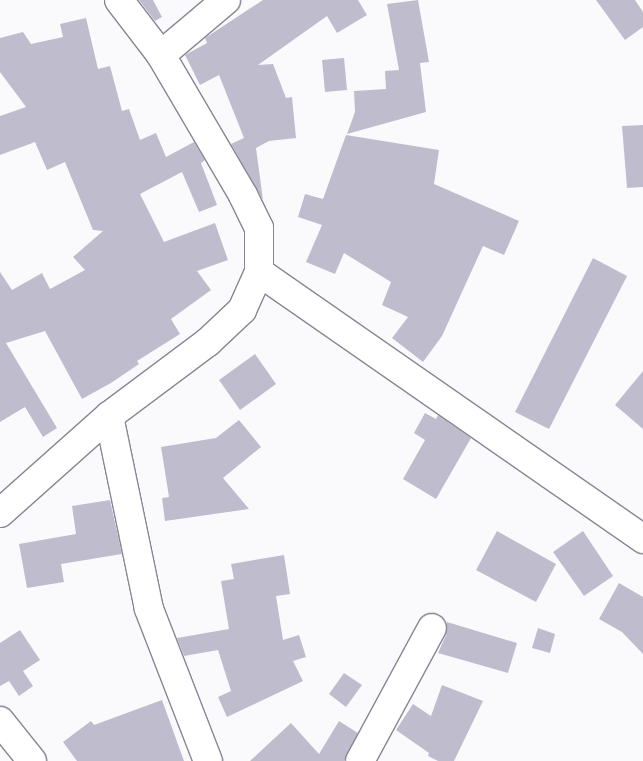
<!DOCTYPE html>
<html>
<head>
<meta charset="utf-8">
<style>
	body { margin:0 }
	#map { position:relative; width:643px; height:761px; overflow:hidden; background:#fafafd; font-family:Figtree,sans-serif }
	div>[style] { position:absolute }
	.building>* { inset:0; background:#bfbdcd }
	.roads { filter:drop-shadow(1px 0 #888594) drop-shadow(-1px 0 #888594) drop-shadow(0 1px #888594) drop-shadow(0 -1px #888594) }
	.minor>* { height:28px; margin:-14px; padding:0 14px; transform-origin:14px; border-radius:14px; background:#fff }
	span { translate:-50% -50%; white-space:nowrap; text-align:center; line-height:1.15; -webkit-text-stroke:4.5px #fff; paint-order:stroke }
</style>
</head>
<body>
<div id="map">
	<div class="building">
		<i style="clip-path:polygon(139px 0,153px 0,162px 17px,155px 21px)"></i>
		<i style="clip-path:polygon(263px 0,358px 0,367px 15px,337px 33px,327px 16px,258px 65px,273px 64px,286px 98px,292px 97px,296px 138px,269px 141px,256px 148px,263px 200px,231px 144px,244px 138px,219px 75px,200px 85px,185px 55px,207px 43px,205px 38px)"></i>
		<i style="clip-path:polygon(418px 0,429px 62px,420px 63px,426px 112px,347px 134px,355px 112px,354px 91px,386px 89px,385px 71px,399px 70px,387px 4px)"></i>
		<i style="clip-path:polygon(596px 0,635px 0,643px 12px,643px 27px,625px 40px)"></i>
		<i style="clip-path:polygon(86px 18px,98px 69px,110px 66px,122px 111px,129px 109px,140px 140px,156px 133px,166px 157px,194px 142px,205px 160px,201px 163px,217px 205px,199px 212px,182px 172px,140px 194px,164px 242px,215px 223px,228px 260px,197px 271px,211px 290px,171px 319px,180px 334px,137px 361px,139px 364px,111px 383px,82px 399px,45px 331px,6px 343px,57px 428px,43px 437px,25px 407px,0 422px,0 272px,12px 290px,42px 273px,50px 289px,85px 270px,73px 257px,103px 231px,93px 230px,65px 162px,47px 170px,35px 142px,0 155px,0 116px,26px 107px,0 72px,0 38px,23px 32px,31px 44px,63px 37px,60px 24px)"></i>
		<i style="clip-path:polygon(344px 58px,347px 90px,325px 92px,322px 60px)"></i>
		<i style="clip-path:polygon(643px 125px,643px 187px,627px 188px,622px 126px)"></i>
		<i style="clip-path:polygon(346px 135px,439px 150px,434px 184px,519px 221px,504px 255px,483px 246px,442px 336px,423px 362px,392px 338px,408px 317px,382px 305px,391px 282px,344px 253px,335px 274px,306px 262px,322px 225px,298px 217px,305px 194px,323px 199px)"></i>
		<i style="clip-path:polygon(593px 258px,627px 276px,549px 429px,515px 412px)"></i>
		<i style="clip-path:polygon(255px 354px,276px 384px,240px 410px,219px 380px)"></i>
		<i style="clip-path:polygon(643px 371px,643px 429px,615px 405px)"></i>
		<i style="clip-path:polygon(425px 413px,436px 419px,438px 415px,471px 438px,436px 499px,403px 479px,425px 440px,414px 433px)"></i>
		<i style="clip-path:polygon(239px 420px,261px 447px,223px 478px,249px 509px,165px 521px,162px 498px,169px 497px,161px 447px,216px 438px)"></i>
		<i style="clip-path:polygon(110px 500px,122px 554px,61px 564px,64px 582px,27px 588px,19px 544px,76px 534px,72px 506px)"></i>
		<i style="clip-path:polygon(497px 531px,556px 564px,536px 602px,476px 570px)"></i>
		<i style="clip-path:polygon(583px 531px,613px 576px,584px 596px,553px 552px)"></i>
		<i style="clip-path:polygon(284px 555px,290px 594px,276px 596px,283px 640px,299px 635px,306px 657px,293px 661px,303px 681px,227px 717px,218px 697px,231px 691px,218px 650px,184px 656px,177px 638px,229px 629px,221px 581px,234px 579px,231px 564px)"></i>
		<i style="clip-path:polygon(619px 583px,643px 597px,643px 654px,622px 632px,599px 619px)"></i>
		<i style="clip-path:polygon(447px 622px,517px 643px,508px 673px,438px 653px,446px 635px)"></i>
		<i style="clip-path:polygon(538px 628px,555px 634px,550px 653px,532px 648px)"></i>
		<i style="clip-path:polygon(20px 630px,40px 660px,23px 671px,33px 686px,19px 696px,9px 681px,0 686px,0 643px)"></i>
		<i style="clip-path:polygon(344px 673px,362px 685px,346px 707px,329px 694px)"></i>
		<i style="clip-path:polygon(442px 685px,483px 701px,454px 761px,438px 761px,428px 756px,429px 753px,396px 730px,413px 704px,431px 716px)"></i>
		<i style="clip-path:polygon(162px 700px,184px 761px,77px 761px,63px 742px,91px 721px,94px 725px)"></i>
		<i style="clip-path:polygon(339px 721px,358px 733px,344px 761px,250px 761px,291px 723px,319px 754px)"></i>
	</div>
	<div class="roads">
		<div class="minor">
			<i style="left:161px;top:55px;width:85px;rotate:-40.2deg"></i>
			<i style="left:259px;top:272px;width:468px;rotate:34.8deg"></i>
			<i style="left:109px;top:416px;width:197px;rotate:78.3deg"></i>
			<i style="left:149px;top:609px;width:163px;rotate:68.8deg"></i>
			<i style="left:0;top:513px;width:146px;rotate:-41.7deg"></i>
			<i style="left:109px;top:416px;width:124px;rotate:-36.8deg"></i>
			<i style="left:208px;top:342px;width:47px;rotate:-43.3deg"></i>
			<i style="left:242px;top:310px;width:42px;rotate:-65.9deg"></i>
			<i style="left:259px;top:272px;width:44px;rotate:-90deg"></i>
			<i style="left:259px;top:228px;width:37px;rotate:-116deg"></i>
			<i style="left:243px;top:195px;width:162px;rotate:-120.4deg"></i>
			<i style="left:161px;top:55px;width:69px;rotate:-127.4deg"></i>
			<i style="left:0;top:721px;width:51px;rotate:51.3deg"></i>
			<i style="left:360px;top:761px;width:151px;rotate:-61.6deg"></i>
		</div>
	</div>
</div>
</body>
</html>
